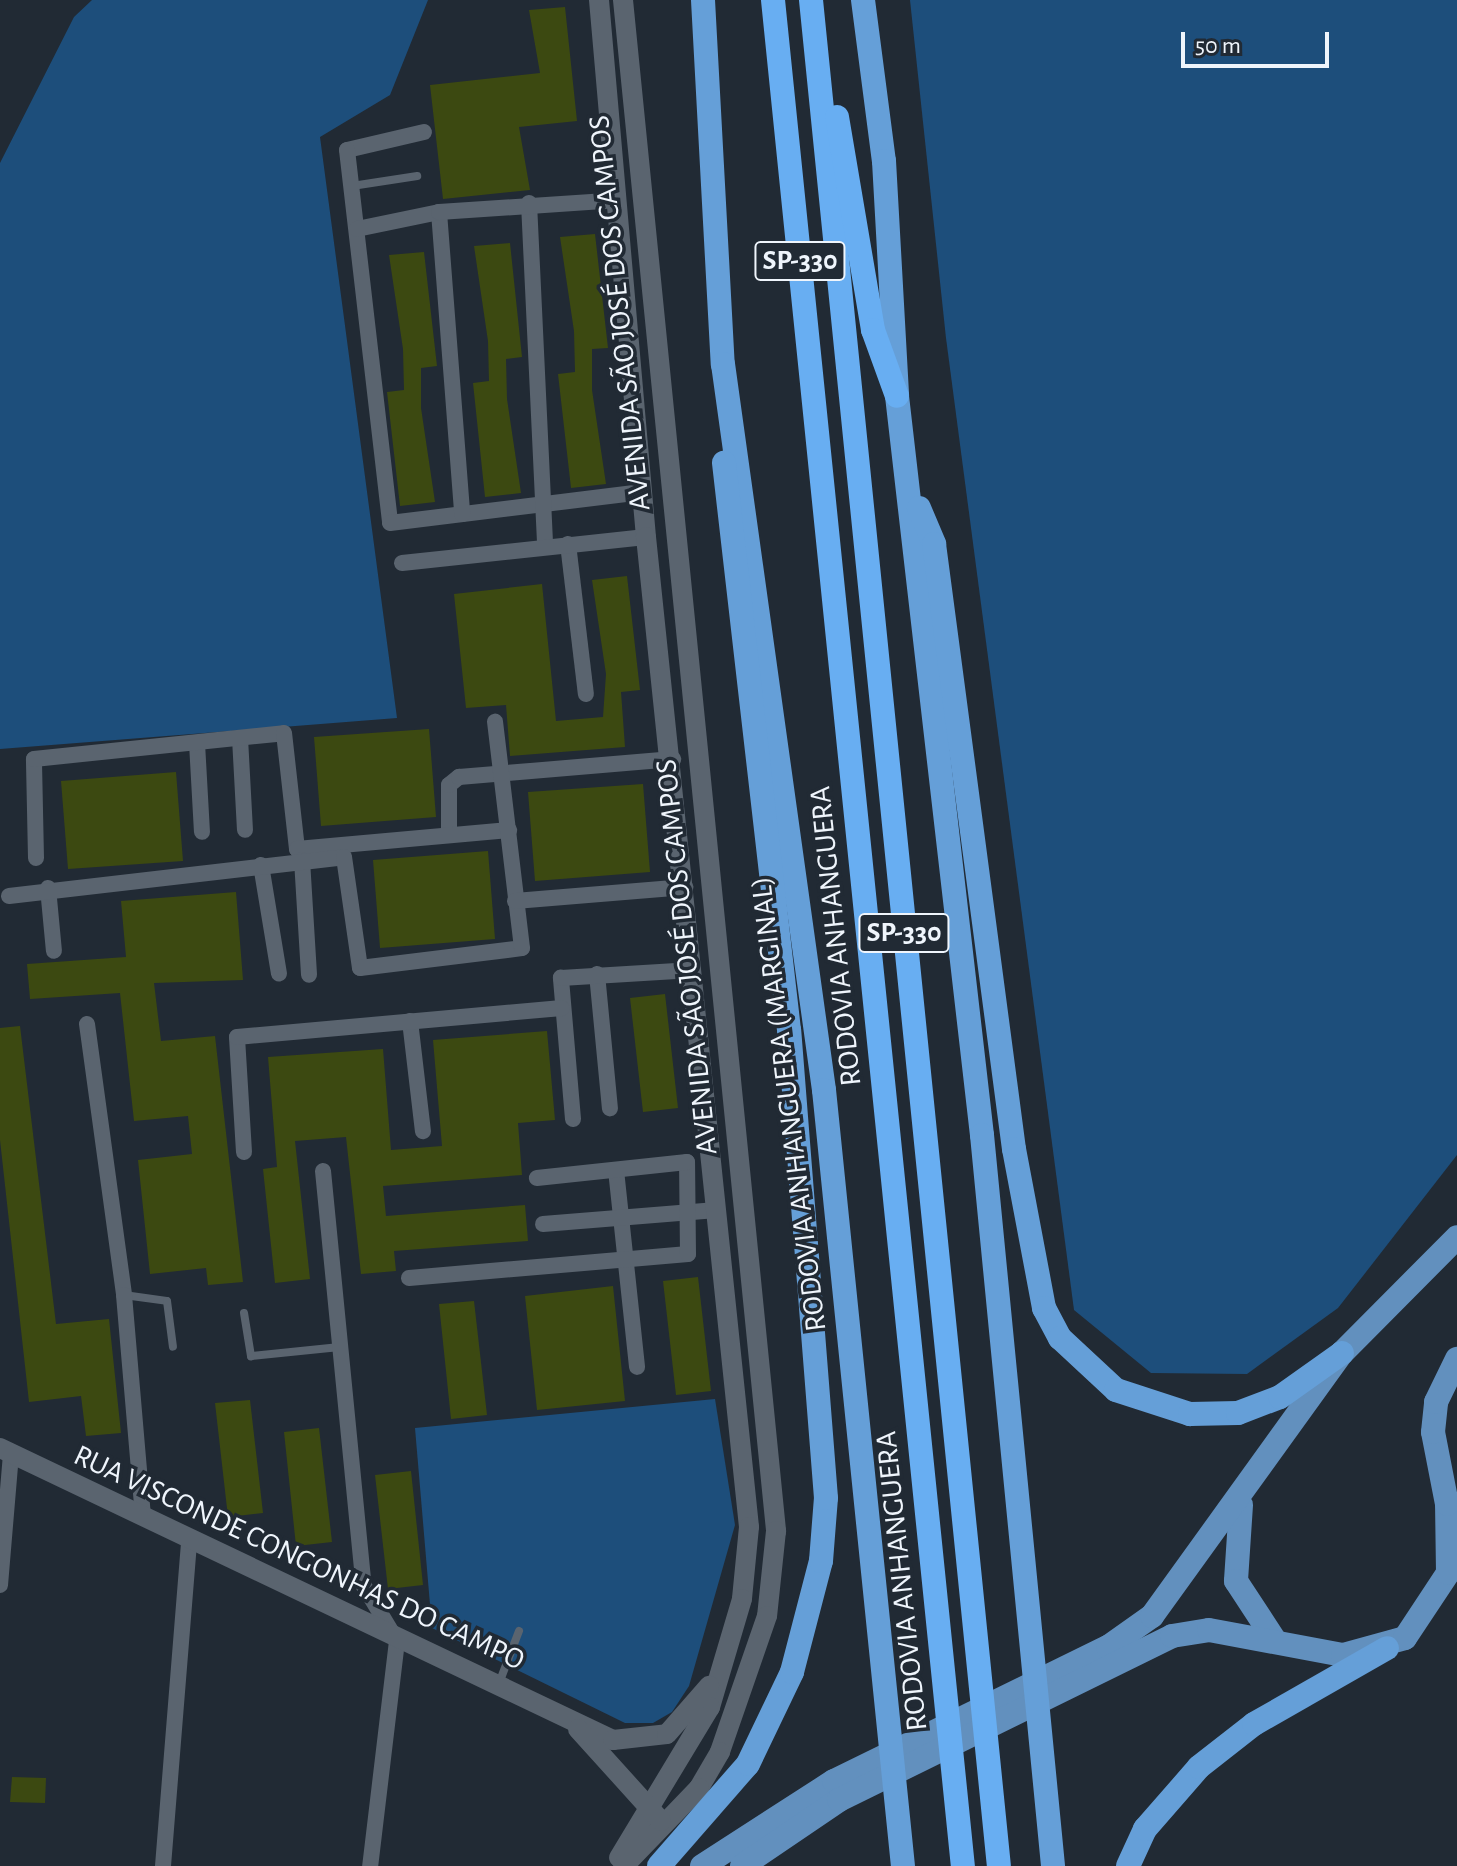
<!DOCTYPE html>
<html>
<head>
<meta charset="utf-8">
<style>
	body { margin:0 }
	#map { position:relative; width:1457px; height:1866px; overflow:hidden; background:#212a34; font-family:"Alegreya Sans",sans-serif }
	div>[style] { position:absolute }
	.green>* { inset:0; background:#1d4e7b }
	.building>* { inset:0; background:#3c4911 }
	.service>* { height:8px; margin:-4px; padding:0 4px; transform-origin:4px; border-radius:4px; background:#5a646f }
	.minor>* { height:16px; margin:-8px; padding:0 8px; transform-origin:8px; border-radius:8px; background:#5a646f }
	.tertiary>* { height:20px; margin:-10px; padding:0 10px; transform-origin:10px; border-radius:10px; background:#5a646f }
	.primary>* { height:24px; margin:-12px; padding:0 12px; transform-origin:12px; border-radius:12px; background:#6290be }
	.trunk>* { height:24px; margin:-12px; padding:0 12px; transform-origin:12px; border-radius:12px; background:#659fd8 }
	.motorway>* { height:24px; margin:-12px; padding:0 12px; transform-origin:12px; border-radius:12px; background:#68aef2 }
	span { translate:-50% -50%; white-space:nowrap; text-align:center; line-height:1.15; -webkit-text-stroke:7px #212a34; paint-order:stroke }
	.shield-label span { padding:2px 6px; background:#212a34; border:2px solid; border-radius:6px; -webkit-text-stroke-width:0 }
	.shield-label { font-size:28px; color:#eff5fc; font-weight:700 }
	.street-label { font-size:30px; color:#eff5fc }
	.scale { position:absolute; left:1181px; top:32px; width:148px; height:36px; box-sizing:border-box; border:4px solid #eff5fc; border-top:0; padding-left:10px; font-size:24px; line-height:28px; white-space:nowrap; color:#eff5fc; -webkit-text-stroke:6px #212a34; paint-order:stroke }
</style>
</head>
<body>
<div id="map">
	<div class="green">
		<i style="clip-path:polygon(92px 0,428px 0,390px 95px,320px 137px,397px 718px,0 749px,0 163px,74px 17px)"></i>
		<i style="clip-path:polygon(910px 0,1457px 0,1457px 1155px,1338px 1308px,1247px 1374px,1151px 1373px,1074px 1310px,946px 338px)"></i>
		<i style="clip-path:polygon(715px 1399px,735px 1525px,689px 1686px,672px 1712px,653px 1723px,625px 1723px,432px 1628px,415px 1428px)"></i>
	</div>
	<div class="building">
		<i style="clip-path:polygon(565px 7px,577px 121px,519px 127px,530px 190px,443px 199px,430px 85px,540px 73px,529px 10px)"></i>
		<i style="clip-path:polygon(595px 234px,608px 348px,592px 349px,592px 390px,606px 484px,571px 488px,558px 374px,575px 372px,574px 331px,560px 237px)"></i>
		<i style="clip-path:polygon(510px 243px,522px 357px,506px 359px,507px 399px,521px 493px,485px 497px,473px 383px,489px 381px,488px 341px,474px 246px)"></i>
		<i style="clip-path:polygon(424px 252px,437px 366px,421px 368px,421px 408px,435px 502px,400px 506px,387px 392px,404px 390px,403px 349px,389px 255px)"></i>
		<i style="clip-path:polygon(627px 576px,640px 690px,621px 692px,625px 747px,510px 756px,506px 705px,466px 708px,454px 594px,542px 584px,556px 721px,603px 717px,606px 674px,592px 580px)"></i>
		<i style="clip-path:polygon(429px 729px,436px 817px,321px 826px,314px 737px)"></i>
		<i style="clip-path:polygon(176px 772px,183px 861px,68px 869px,61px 781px)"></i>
		<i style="clip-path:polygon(643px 784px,650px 872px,535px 881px,528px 792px)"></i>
		<i style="clip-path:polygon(488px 851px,495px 939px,380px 948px,373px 860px)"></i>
		<i style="clip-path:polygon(236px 892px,243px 980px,154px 983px,161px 1041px,215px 1036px,243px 1282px,208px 1285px,206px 1268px,150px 1274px,138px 1160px,192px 1154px,188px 1116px,134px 1121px,120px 993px,30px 999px,27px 964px,126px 957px,121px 901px)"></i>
		<i style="clip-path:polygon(665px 994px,678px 1108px,643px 1112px,630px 998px)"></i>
		<i style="clip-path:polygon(20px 1026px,56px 1324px,109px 1319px,121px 1433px,86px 1436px,81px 1396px,29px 1402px,0 1140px,0 1028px)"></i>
		<i style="clip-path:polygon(547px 1031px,555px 1120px,518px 1123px,522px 1175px,383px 1186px,386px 1216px,525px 1205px,528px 1241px,394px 1251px,396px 1271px,361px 1274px,346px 1137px,295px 1141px,310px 1279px,275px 1283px,263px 1169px,277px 1167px,268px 1057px,383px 1049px,391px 1150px,442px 1146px,433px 1040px)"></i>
		<i style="clip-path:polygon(698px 1277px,711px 1391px,676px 1395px,663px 1281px)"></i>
		<i style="clip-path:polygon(613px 1286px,625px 1401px,537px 1410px,525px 1296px)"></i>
		<i style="clip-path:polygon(474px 1301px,487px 1415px,451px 1419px,439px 1304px)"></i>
		<i style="clip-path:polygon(250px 1400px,263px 1513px,228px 1517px,215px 1403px)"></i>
		<i style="clip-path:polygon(319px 1428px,332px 1542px,296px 1546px,284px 1432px)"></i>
		<i style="clip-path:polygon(411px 1471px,423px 1585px,388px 1589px,375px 1475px)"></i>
		<i style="clip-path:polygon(12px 1777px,46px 1778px,45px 1803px,10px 1802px)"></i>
	</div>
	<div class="service">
		<i style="left:352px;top:186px;width:66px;rotate:-8.7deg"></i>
		<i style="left:124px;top:1295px;width:43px;rotate:7.9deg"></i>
		<i style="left:167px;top:1301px;width:46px;rotate:82.6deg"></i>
		<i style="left:244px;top:1313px;width:44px;rotate:80.8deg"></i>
		<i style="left:251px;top:1356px;width:89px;rotate:-5.8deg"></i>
		<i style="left:498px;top:1686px;width:59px;rotate:-69.1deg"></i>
	</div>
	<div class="minor">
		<i style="left:424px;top:132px;width:79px;rotate:166.8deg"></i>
		<i style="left:347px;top:150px;width:375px;rotate:83.4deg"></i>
		<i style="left:390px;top:523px;width:254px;rotate:-7deg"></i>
		<i style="left:529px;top:203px;width:344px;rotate:87.3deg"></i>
		<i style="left:439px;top:212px;width:303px;rotate:85.6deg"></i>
		<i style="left:357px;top:229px;width:84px;rotate:-11.7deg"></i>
		<i style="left:439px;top:212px;width:179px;rotate:-3.8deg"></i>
		<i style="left:568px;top:544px;width:151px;rotate:83.2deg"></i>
		<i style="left:402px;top:563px;width:245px;rotate:-6.1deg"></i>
		<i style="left:240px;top:738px;width:92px;rotate:86.9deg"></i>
		<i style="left:197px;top:743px;width:89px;rotate:86.8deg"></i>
		<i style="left:449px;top:835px;width:50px;rotate:-90deg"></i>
		<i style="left:449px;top:785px;width:13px;rotate:-39deg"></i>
		<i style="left:459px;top:777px;width:215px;rotate:-4.8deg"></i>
		<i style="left:36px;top:858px;width:99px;rotate:-91.2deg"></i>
		<i style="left:34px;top:759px;width:251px;rotate:-5.9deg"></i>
		<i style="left:284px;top:733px;width:117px;rotate:83.6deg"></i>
		<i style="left:297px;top:849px;width:213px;rotate:-5.1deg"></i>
		<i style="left:302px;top:860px;width:115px;rotate:86.5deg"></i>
		<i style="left:261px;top:865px;width:110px;rotate:80.6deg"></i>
		<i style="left:48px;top:888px;width:63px;rotate:84.6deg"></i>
		<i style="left:9px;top:896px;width:337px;rotate:-6.6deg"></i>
		<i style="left:344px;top:857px;width:112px;rotate:81.8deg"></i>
		<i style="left:360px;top:968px;width:163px;rotate:-7deg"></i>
		<i style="left:522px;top:948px;width:228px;rotate:-96.8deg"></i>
		<i style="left:515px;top:901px;width:171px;rotate:-4.7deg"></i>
		<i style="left:597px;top:974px;width:135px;rotate:84.5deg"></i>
		<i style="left:410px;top:1021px;width:111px;rotate:83.3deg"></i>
		<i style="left:87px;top:1024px;width:274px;rotate:82.2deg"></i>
		<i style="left:124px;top:1295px;width:223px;rotate:85.1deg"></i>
		<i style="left:573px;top:1119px;width:142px;rotate:-94.9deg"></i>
		<i style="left:561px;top:978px;width:132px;rotate:-3.5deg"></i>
		<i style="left:244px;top:1152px;width:115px;rotate:-93.5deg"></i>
		<i style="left:237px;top:1037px;width:326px;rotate:-5.1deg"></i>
		<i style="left:616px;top:1170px;width:198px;rotate:83.9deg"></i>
		<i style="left:323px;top:1171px;width:417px;rotate:84.4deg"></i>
		<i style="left:364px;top:1586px;width:64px;rotate:59deg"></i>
		<i style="left:397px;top:1641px;width:227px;rotate:96.8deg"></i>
		<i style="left:543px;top:1224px;width:174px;rotate:-4.6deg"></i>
		<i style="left:409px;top:1278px;width:280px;rotate:-4.9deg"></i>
		<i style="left:688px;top:1254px;width:92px;rotate:-90.6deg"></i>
		<i style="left:687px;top:1162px;width:151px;rotate:173.9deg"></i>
		<i style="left:0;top:1585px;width:131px;rotate:-85.2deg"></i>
		<i style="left:163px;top:1866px;width:326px;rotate:-85.4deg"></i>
	</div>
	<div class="tertiary">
		<i style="left:599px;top:0;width:539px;rotate:85deg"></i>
		<i style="left:646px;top:537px;width:995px;rotate:84.06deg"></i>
		<i style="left:749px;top:1527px;width:72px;rotate:95.6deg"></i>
		<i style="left:742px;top:1599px;width:113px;rotate:106.5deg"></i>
		<i style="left:710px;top:1707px;width:176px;rotate:121.1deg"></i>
		<i style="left:623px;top:0;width:1539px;rotate:84.29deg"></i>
		<i style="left:776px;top:1531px;width:85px;rotate:96deg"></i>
		<i style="left:767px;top:1616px;width:144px;rotate:109.1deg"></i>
		<i style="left:720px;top:1752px;width:42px;rotate:120.3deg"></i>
		<i style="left:699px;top:1788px;width:108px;rotate:133.9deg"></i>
		<i style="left:0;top:1448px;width:679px;rotate:25.47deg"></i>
		<i style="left:613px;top:1740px;width:54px;rotate:-6.3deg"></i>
		<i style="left:667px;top:1734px;width:64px;rotate:-48.8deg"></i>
		<i style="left:578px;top:1729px;width:124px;rotate:47.9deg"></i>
	</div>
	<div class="primary">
		<i style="left:1241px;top:1505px;width:76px;rotate:93.8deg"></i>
		<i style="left:1236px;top:1581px;width:69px;rotate:56.8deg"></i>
		<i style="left:702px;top:1866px;width:157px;rotate:-32.8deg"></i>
		<i style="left:834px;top:1781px;width:305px;rotate:-26.1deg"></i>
		<i style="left:1108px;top:1647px;width:54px;rotate:-35.2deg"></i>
		<i style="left:1152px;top:1616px;width:324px;rotate:-54.2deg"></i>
		<i style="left:1342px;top:1353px;width:163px;rotate:-45.2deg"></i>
		<i style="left:742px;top:1866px;width:117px;rotate:-34.2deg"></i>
		<i style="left:839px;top:1800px;width:371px;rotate:-26.2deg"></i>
		<i style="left:1172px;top:1636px;width:37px;rotate:-9deg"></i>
		<i style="left:1209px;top:1630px;width:136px;rotate:10.6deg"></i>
		<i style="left:1343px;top:1655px;width:64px;rotate:-15.3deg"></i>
		<i style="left:1405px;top:1638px;width:78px;rotate:-56.5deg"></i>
		<i style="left:1448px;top:1573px;width:69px;rotate:-90.8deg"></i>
		<i style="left:1447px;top:1504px;width:73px;rotate:-101deg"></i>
		<i style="left:1433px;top:1432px;width:30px;rotate:-84deg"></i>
		<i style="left:1436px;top:1402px;width:48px;rotate:-64deg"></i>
	</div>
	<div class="trunk">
		<i style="left:703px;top:0;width:365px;rotate:86.9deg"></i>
		<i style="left:723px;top:364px;width:733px;rotate:82.08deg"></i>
		<i style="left:824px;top:1090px;width:780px;rotate:84.19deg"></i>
		<i style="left:863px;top:0;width:162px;rotate:82.6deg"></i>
		<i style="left:884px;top:161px;width:235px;rotate:86.8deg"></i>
		<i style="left:897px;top:396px;width:744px;rotate:83.44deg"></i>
		<i style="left:982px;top:1135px;width:734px;rotate:84.45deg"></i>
		<i style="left:919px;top:508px;width:39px;rotate:67deg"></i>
		<i style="left:934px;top:544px;width:610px;rotate:82.47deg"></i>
		<i style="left:1014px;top:1149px;width:162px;rotate:79.3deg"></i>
		<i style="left:1044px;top:1308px;width:34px;rotate:62deg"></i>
		<i style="left:1060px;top:1338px;width:76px;rotate:42.9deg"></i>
		<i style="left:1116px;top:1390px;width:78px;rotate:18deg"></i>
		<i style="left:1190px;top:1414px;width:48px;rotate:-1.2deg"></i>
		<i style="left:1238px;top:1413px;width:45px;rotate:-20.9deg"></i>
		<i style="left:1280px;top:1397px;width:76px;rotate:-35.4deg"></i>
		<i style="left:659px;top:1866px;width:135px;rotate:-48.9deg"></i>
		<i style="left:748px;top:1764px;width:102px;rotate:-64.4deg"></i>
		<i style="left:792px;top:1672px;width:115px;rotate:-75.4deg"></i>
		<i style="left:821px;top:1561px;width:63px;rotate:-85.5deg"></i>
		<i style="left:826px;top:1498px;width:469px;rotate:-94.5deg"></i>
		<i style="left:789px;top:1030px;width:571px;rotate:-96.54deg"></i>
		<i style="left:1128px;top:1866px;width:41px;rotate:-65.3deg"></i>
		<i style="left:1145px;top:1829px;width:82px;rotate:-48.9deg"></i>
		<i style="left:1199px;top:1767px;width:70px;rotate:-38deg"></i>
		<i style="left:1254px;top:1724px;width:153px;rotate:-29.7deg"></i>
	</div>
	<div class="motorway">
		<i style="left:773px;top:0;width:1876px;rotate:84.19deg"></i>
		<i style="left:811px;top:0;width:1875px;rotate:84.25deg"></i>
		<i style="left:837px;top:117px;width:216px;rotate:80.4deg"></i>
		<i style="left:873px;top:330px;width:70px;rotate:70deg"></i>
	</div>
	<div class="shield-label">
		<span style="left:800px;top:261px">SP-330</span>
		<span style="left:904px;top:933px">SP-330</span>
	</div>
	<div class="street-label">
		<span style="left:620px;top:313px;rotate:-96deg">AVENIDA SÃO JOSÉ DOS CAMPOS</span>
		<span style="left:836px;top:936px;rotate:-96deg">RODOVIA ANHANGUERA</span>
		<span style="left:687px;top:957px;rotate:-96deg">AVENIDA SÃO JOSÉ DOS CAMPOS</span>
		<span style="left:789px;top:1104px;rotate:-97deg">RODOVIA ANHANGUERA (MARGINAL)</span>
		<span style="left:299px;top:1558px;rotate:25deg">RUA VISCONDE CONGONHAS DO CAMPO</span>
		<span style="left:902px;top:1581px;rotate:-96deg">RODOVIA ANHANGUERA</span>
	</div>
	<div class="scale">50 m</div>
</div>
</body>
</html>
